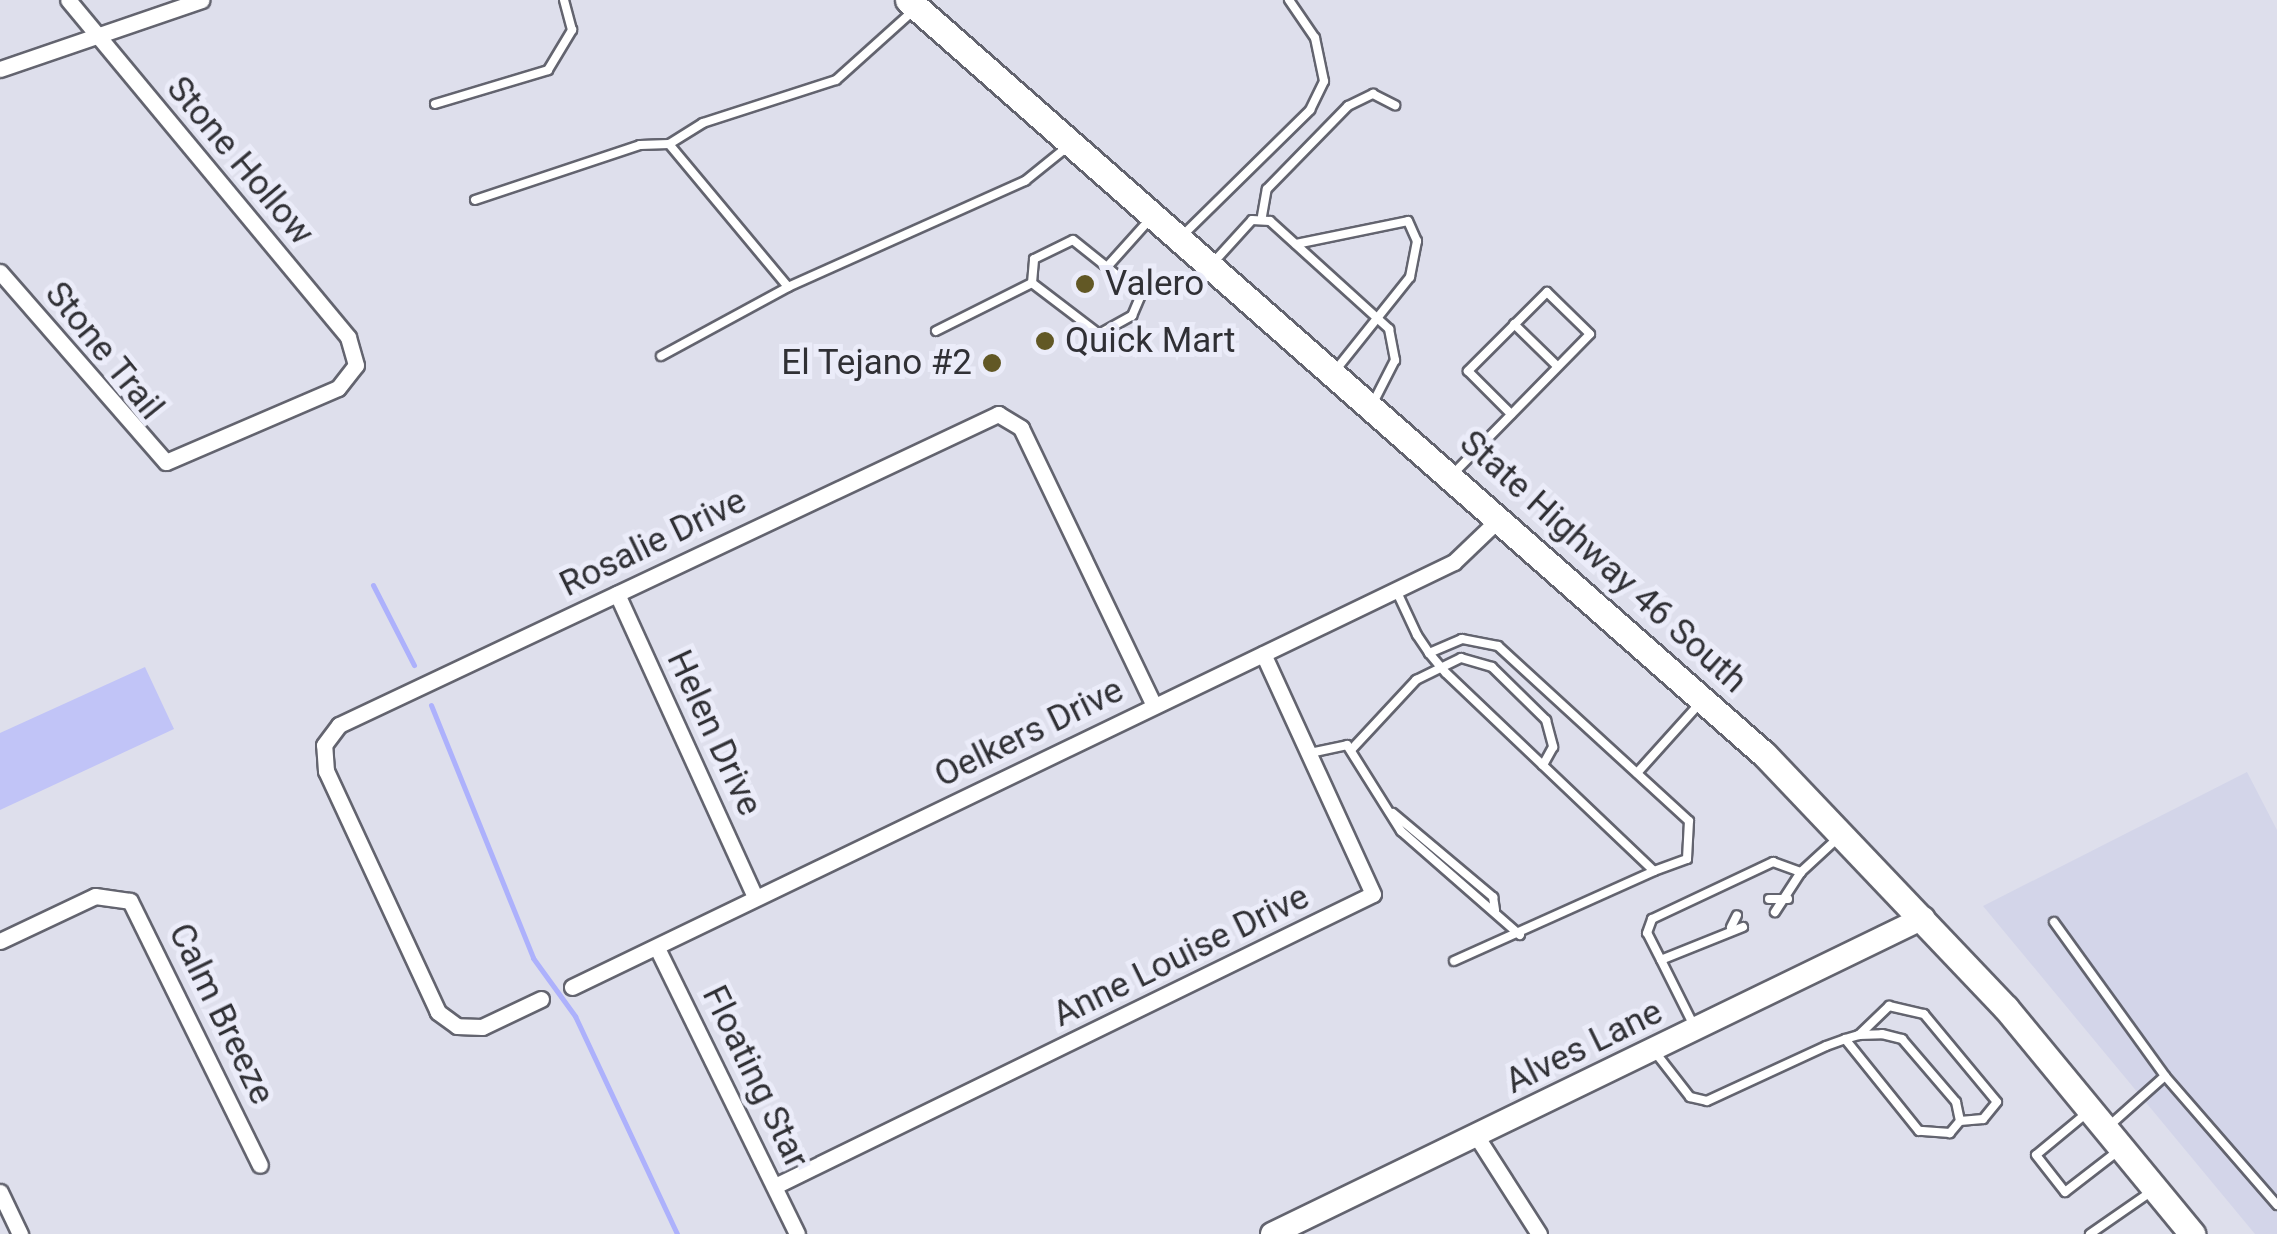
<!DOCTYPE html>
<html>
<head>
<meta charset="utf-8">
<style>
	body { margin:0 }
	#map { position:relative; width:2277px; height:1234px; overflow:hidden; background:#dedfec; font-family:Roboto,sans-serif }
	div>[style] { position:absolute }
	.built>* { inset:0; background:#d3d5e9 }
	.green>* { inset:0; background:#c1c4f7 }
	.stream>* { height:5px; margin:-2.5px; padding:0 2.5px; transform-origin:2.5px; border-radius:2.5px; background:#adb1fc }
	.roads { filter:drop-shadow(2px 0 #63646f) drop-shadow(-2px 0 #63646f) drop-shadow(0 2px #63646f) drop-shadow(0 -2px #63646f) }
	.lane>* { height:8px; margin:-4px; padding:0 4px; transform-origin:4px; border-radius:4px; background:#fff }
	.street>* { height:15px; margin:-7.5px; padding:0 7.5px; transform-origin:7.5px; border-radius:7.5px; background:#fff }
	.secondary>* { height:22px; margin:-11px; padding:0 11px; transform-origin:11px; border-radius:11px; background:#fff }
	.primary>* { height:25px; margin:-12.5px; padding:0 12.5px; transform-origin:12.5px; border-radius:12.5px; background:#fff }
	.dots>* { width:28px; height:28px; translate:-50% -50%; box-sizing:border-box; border:5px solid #ebecf9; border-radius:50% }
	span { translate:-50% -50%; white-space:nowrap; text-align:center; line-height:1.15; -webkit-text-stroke:10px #ebecf9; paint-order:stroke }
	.street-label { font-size:35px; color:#303035 }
	.poi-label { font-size:35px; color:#303035 }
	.left { translate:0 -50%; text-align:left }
	.right { translate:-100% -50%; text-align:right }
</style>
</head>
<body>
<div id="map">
	<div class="built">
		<i style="clip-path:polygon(2247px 772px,2277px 830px,2277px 1234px,2255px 1234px,1983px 906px)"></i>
	</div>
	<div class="green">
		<i style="clip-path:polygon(145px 667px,174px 729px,0 810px,0 733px)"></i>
	</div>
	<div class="stream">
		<i style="left:373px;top:585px;width:90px;rotate:62.9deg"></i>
		<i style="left:431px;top:705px;width:273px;rotate:68deg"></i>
		<i style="left:533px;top:958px;width:72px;rotate:54.1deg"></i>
		<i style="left:575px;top:1016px;width:241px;rotate:64.9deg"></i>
	</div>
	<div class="roads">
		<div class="lane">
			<i style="left:913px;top:11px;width:103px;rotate:138.1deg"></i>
			<i style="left:836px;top:80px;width:140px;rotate:162.1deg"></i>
			<i style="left:703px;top:123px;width:40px;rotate:148deg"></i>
			<i style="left:669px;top:144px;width:186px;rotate:50.2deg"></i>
			<i style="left:788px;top:287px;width:260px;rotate:-24.1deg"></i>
			<i style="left:1025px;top:181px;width:54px;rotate:-39deg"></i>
			<i style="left:435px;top:104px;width:118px;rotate:-16.7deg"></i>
			<i style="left:548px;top:70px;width:47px;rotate:-59deg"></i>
			<i style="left:572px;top:30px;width:31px;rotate:-105deg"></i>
			<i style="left:475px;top:200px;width:174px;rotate:-18.4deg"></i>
			<i style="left:640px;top:145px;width:29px;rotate:-2deg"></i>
			<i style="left:1262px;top:216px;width:27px;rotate:-80deg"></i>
			<i style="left:1267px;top:189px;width:116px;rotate:-45.7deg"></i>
			<i style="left:1348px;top:106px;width:28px;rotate:-26deg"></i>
			<i style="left:1373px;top:94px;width:25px;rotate:27deg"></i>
			<i style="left:1184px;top:234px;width:177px;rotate:-44.5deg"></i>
			<i style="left:1310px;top:110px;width:32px;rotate:-64deg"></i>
			<i style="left:1324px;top:81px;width:44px;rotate:-101.8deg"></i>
			<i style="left:1315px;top:38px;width:46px;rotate:-124.4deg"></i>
			<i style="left:1296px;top:244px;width:114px;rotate:-11.6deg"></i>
			<i style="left:1408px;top:221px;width:22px;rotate:66deg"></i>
			<i style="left:1417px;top:241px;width:37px;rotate:101deg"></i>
			<i style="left:1410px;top:277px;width:120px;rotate:128.6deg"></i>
			<i style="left:1212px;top:264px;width:59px;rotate:-47.7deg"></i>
			<i style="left:1252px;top:220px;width:18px;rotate:3deg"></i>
			<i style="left:1270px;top:221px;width:161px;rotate:42.2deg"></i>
			<i style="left:1389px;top:329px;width:32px;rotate:79deg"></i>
			<i style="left:1395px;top:360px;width:48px;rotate:117.1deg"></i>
			<i style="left:1032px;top:283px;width:84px;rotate:37.3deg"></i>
			<i style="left:1099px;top:334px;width:38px;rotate:-29deg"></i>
			<i style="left:1132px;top:316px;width:23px;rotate:-67deg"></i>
			<i style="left:1141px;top:295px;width:44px;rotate:-140.5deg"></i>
			<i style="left:1514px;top:324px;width:60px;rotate:44.3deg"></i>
			<i style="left:936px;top:331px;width:107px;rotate:-26.6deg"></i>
			<i style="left:1032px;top:283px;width:24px;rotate:-85deg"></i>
			<i style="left:1034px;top:259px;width:43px;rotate:-26deg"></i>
			<i style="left:1073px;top:240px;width:43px;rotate:38.5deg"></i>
			<i style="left:1107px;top:267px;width:66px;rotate:-48.1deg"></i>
			<i style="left:661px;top:356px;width:145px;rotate:-28.5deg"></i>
			<i style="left:1452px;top:475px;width:197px;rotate:-45.6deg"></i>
			<i style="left:1590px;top:334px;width:60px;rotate:-135.7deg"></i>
			<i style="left:1547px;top:292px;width:112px;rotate:135deg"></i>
			<i style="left:1468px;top:371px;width:61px;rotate:45deg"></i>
			<i style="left:1396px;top:590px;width:50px;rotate:65deg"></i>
			<i style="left:1417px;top:635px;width:22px;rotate:56deg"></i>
			<i style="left:1429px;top:653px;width:26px;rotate:50deg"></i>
			<i style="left:1446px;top:673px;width:287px;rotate:43.6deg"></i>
			<i style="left:1654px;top:871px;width:35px;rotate:-20deg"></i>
			<i style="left:1687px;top:859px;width:38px;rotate:-87deg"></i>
			<i style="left:1689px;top:821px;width:259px;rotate:-137.5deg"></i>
			<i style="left:1498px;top:646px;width:37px;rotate:-169deg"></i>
			<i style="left:1462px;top:639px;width:36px;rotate:157deg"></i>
			<i style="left:1351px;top:750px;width:96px;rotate:-47.1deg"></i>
			<i style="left:1416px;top:680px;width:50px;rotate:-26.1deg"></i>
			<i style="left:1461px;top:658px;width:32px;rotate:16deg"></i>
			<i style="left:1492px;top:667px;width:76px;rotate:44.5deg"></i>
			<i style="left:1546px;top:720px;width:28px;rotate:75deg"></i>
			<i style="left:1553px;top:747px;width:21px;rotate:119deg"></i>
			<i style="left:1310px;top:753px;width:38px;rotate:-12deg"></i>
			<i style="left:1347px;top:745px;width:102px;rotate:57.9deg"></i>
			<i style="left:1401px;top:831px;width:158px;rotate:41.2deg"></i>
			<i style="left:1637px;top:773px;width:96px;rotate:-48deg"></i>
			<i style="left:1393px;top:813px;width:131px;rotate:40deg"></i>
			<i style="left:1493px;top:897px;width:13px;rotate:81deg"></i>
			<i style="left:1801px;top:872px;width:50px;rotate:-42.6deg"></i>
			<i style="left:1769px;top:899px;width:19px"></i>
			<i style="left:2054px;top:922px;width:190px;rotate:54.2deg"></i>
			<i style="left:1731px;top:927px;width:13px;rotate:-63deg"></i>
			<i style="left:1743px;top:927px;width:88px;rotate:158.1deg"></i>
			<i style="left:1661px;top:960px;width:30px;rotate:-117deg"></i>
			<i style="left:1647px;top:933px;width:15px;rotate:-70deg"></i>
			<i style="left:1652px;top:919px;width:134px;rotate:-25.2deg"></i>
			<i style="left:1773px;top:862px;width:30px;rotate:20deg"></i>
			<i style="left:1801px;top:872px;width:48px;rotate:123deg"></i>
			<i style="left:1661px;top:960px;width:76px;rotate:63.4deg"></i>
			<i style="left:1454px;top:961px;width:219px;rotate:-24.2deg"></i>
			<i style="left:1859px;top:1035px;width:42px;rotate:-44deg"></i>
			<i style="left:1889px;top:1006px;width:36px;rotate:13deg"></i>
			<i style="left:1924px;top:1014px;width:114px;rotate:50.3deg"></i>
			<i style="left:1997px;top:1102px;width:22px;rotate:129deg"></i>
			<i style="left:1983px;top:1119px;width:23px;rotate:175deg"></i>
			<i style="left:1655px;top:1052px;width:57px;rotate:52.1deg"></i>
			<i style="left:1690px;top:1097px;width:17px;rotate:13deg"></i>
			<i style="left:1707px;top:1101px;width:131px;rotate:-24.8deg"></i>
			<i style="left:1826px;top:1046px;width:20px;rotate:-20deg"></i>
			<i style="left:1845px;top:1039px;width:15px;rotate:-16deg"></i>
			<i style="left:1859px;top:1035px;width:23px;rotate:-2deg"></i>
			<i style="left:1882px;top:1034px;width:21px;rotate:14deg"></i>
			<i style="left:1902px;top:1039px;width:83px;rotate:49.4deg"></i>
			<i style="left:1956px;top:1102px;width:19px;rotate:78deg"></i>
			<i style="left:1960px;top:1121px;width:16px;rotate:130deg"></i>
			<i style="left:1950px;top:1133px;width:31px;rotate:-176deg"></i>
			<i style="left:1919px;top:1131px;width:118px;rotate:-128.8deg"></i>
			<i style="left:2088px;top:1112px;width:67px;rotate:140.4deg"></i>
			<i style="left:2036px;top:1155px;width:47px;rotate:51.9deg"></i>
			<i style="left:2065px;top:1192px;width:67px;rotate:-37.7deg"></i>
			<i style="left:2109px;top:1126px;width:75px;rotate:-41.8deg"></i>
			<i style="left:2165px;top:1076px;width:171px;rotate:49deg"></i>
			<i style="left:2090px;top:1234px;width:75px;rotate:-34.7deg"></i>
		</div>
		<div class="street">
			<i style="left:0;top:69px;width:213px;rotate:-18.9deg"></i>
			<i style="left:0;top:272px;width:252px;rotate:48.9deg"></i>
			<i style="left:166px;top:462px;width:187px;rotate:-23.3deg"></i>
			<i style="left:338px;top:388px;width:29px;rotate:-52deg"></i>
			<i style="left:356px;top:365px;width:29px;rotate:-106deg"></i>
			<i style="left:348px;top:337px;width:438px;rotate:-129.7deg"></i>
			<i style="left:617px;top:594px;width:333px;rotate:65.5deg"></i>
			<i style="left:0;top:941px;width:105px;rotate:-25.3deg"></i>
			<i style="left:95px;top:896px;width:35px;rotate:8deg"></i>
			<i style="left:130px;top:901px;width:294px;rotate:63.8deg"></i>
			<i style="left:657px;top:948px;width:318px;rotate:63.9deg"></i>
			<i style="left:572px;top:987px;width:979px;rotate:-25.73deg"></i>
			<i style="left:1454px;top:562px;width:65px;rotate:-43.8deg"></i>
			<i style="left:541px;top:999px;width:65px;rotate:154.6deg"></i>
			<i style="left:482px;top:1027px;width:25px;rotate:-178deg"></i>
			<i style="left:457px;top:1026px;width:24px;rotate:-144deg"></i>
			<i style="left:438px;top:1012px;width:266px;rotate:-114.9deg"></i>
			<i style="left:326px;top:771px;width:26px;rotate:-94deg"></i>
			<i style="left:324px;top:745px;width:25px;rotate:-53deg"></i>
			<i style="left:339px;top:725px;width:729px;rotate:-25.26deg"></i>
			<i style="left:998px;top:414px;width:27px;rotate:31deg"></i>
			<i style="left:1021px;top:428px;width:308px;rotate:64.4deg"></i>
			<i style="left:1477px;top:1137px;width:115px;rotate:57.4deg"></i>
			<i style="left:775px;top:1186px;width:665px;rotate:-26.03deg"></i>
			<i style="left:1373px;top:894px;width:264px;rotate:-114.6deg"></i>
			<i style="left:0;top:1192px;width:47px;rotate:64.5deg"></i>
		</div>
		<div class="secondary">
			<i style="left:1272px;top:1234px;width:724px;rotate:-25.89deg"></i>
		</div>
		<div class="primary">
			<i style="left:908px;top:0;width:1142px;rotate:41.38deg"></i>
			<i style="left:1765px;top:755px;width:349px;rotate:46.4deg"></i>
			<i style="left:2006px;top:1008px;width:293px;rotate:50.5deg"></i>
		</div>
	</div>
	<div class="dots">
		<i style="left:1085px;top:284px;background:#625825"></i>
		<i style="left:1045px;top:341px;background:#625825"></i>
		<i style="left:992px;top:363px;background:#625825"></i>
	</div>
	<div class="street-label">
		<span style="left:240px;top:161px;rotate:50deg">Stone Hollow</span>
		<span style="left:104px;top:351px;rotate:51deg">Stone Trail</span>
		<span style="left:653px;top:543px;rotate:-26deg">Rosalie Drive</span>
		<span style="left:1603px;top:562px;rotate:42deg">State Highway 46 South</span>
		<span style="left:714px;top:733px;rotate:65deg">Helen Drive</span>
		<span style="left:1029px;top:733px;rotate:-26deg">Oelkers Drive</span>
		<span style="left:1181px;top:956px;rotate:-26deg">Anne Louise Drive</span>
		<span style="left:221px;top:1014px;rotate:64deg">Calm Breeze</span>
		<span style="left:1584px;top:1047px;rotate:-26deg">Alves Lane</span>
		<span style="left:755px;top:1077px;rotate:64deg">Floating Star</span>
	</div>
	<div class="poi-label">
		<span class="left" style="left:1105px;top:284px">Valero</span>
		<span class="left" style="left:1065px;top:341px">Quick Mart</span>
		<span class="right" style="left:972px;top:363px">El Tejano #2</span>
	</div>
</div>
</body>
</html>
